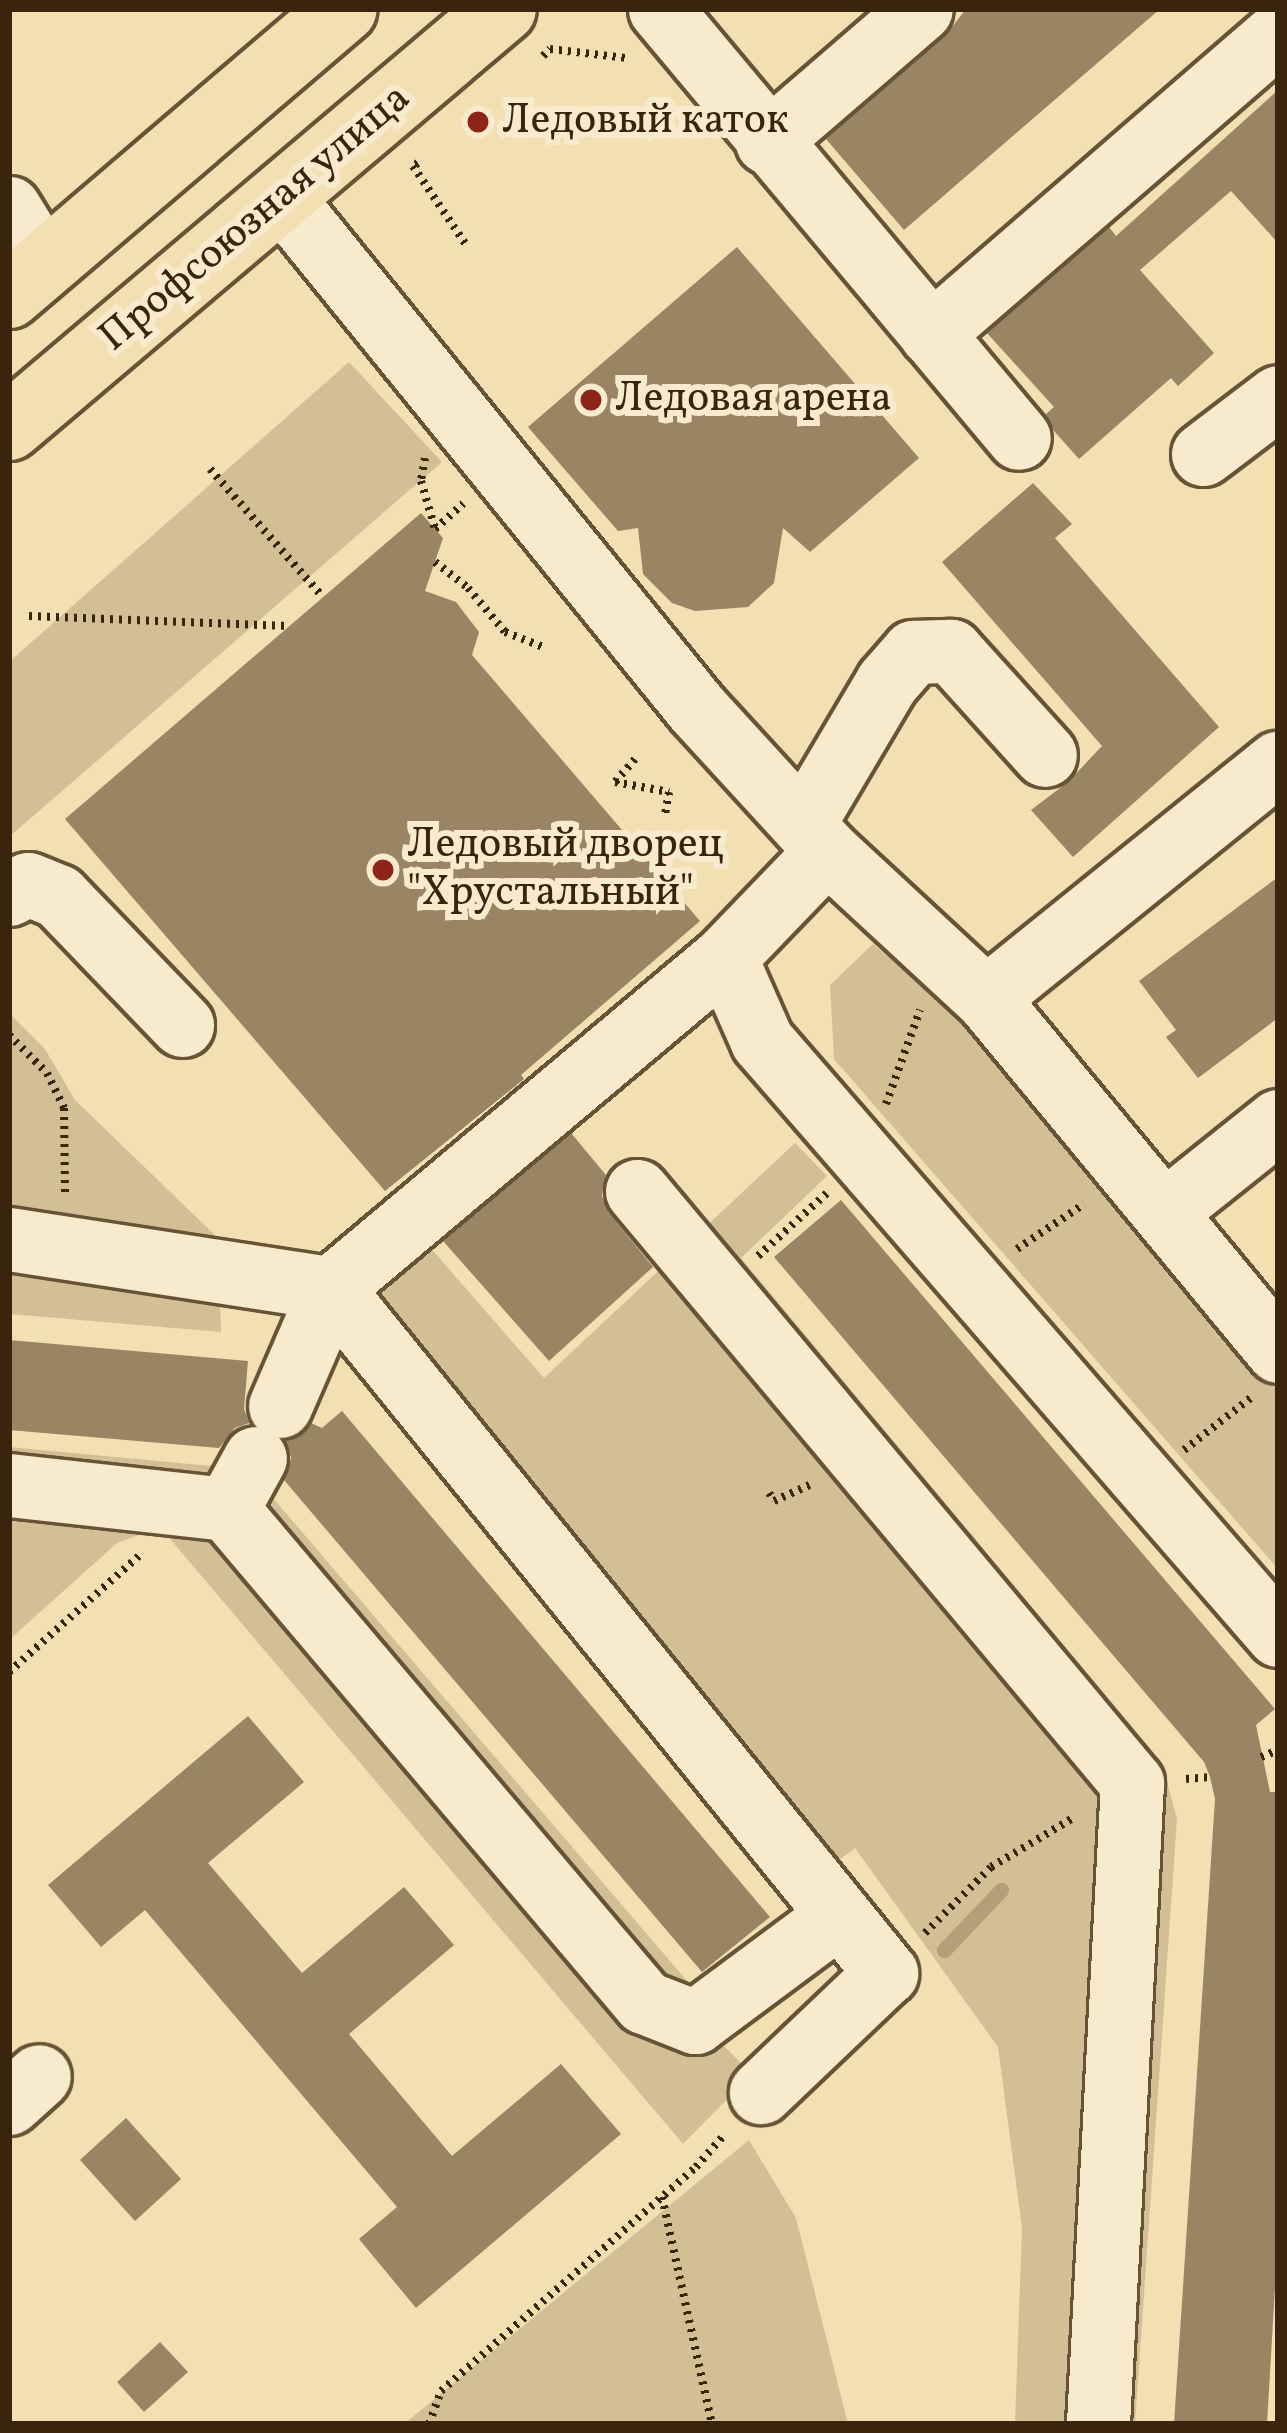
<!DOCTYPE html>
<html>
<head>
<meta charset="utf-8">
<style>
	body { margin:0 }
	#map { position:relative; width:1287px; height:2433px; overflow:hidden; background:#f2dfb2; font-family:Vollkorn,serif }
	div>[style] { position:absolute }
	.green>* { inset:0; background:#d3bf96 }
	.stream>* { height:15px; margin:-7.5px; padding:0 7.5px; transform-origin:7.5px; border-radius:7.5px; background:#b39f7a }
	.building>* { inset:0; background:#998563 }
	.path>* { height:8px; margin-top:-4px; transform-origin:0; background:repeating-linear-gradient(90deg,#39240d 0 3px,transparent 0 9px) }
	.roads { filter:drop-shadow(3px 0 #675336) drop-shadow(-3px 0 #675336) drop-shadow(0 3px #675336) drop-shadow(0 -3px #675336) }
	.minor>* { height:63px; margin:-31.5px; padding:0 31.5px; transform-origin:31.5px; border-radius:31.5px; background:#f7eacd }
	.major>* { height:66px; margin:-33px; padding:0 33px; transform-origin:33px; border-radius:33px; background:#f2dfb2 }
	.dots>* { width:33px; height:33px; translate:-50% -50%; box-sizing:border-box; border:6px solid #f7eacd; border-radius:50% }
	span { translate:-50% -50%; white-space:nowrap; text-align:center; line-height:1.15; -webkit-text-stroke:12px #f7eacd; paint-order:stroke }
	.poi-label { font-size:42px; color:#39240d }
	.left { translate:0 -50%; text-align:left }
	.street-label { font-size:42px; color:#39240d }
	.frame { position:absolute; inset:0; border:12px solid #39240d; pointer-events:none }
</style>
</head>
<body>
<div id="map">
	<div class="green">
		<i style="clip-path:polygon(349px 362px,442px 462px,9px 837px,9px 662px)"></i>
		<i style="clip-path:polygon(873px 944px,967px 1021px,1278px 1391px,1278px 1569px,834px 1059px,830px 985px)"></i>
		<i style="clip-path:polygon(9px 1013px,45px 1049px,75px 1100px,218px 1238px,221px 1332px,9px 1314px)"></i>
		<i style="clip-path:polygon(795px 1143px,827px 1176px,741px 1258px,1162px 1763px,1177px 1819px,1135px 2424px,1015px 2424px,1022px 2228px,998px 2047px,855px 1848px,830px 1867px,359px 1291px,421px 1237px,544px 1378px)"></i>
		<i style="clip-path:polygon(9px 1447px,222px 1467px,266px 1490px,688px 1982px,725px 2047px,752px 2074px,683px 2144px,160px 1527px,117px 1543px,9px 1640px)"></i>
		<i style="clip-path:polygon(749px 2140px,796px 2218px,848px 2424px,404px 2424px)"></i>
	</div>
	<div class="stream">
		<i style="left:944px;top:1950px;width:83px;rotate:-46.5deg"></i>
	</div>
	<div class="building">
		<i style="clip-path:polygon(966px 9px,1160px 9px,904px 230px,826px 139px,945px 36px)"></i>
		<i style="clip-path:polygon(1278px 90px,1278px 243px,1231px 191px,1140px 270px,1214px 353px,1178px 386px,1171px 378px,1079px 459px,1054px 431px,1046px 414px,1054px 407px,987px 333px,1109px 227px,1116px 236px)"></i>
		<i style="clip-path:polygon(737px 247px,919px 458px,810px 552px,783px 528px,774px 583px,748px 607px,695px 611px,672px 603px,643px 574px,638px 528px,618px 531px,528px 427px)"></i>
		<i style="clip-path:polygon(1033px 483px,1072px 524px,1055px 538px,1219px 727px,1073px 857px,1031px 810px,1068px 782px,1102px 746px,942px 562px)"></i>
		<i style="clip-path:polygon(421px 513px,443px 538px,425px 591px,456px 602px,479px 632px,472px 655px,700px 921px,521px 1075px,524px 1079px,385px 1191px,65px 819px)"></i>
		<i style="clip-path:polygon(1278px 877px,1278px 1018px,1198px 1078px,1166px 1037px,1176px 1030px,1139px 981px)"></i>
		<i style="clip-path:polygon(571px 1133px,606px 1175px,602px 1196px,609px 1213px,653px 1267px,549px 1361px,443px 1241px)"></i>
		<i style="clip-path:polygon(841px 1200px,1275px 1709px,1256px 1725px,1270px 1792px,1278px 1792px,1278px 2237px,1267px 2424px,1174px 2424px,1215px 1799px,1210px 1777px,1204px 1762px,774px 1257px)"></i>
		<i style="clip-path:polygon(9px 1340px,248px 1361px,244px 1409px,249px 1423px,235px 1428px,219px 1448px,9px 1430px)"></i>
		<i style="clip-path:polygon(342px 1411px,770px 1917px,702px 1972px,284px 1480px,291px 1458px,286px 1441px,311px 1423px,322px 1428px)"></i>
		<i style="clip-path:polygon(248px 1716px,304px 1782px,208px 1863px,302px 1973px,404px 1887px,454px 1945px,349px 2034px,452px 2156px,561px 2064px,621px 2134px,416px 2308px,359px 2239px,397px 2207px,145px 1910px,101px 1947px,48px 1885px)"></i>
		<i style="clip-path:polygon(126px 2118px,181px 2179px,135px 2221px,80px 2160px)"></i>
		<i style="clip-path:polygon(160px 2342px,188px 2372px,144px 2412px,117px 2382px)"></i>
	</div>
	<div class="path">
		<i style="left:543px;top:56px;width:10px;rotate:-45deg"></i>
		<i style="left:550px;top:49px;width:78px;rotate:6.7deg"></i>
		<i style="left:418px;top:163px;width:6px;rotate:149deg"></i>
		<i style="left:413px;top:166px;width:95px;rotate:56.1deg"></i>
		<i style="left:425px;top:458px;width:23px;rotate:100deg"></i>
		<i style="left:421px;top:481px;width:50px;rotate:73.7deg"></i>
		<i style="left:435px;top:529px;width:38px;rotate:-42deg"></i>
		<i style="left:210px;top:469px;width:171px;rotate:48.6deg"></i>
		<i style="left:435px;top:562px;width:42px;rotate:38.2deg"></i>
		<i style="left:468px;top:588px;width:57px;rotate:49.9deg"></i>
		<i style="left:505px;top:632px;width:41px;rotate:21.5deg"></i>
		<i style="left:29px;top:616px;width:260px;rotate:2.2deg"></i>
		<i style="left:635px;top:759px;width:30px;rotate:131deg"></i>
		<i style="left:615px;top:782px;width:55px;rotate:10.5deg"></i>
		<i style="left:669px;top:792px;width:23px;rotate:100deg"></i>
		<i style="left:9px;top:1035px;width:54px;rotate:45deg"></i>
		<i style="left:47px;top:1073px;width:39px;rotate:64deg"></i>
		<i style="left:64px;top:1108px;width:85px;rotate:89.3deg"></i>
		<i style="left:886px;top:1104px;width:100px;rotate:-70.1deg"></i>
		<i style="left:1017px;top:1249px;width:81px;rotate:-33.9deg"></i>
		<i style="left:758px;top:1256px;width:93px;rotate:-42.4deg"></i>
		<i style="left:1184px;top:1450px;width:88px;rotate:-38deg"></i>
		<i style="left:769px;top:1493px;width:9px;rotate:58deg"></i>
		<i style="left:774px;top:1501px;width:44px;rotate:-24.2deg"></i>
		<i style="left:9px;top:1672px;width:178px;rotate:-41.8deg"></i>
		<i style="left:1261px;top:1757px;width:18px;rotate:-22deg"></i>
		<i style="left:1186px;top:1779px;width:24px;rotate:-5deg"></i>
		<i style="left:925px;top:1933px;width:93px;rotate:-45deg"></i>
		<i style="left:991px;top:1867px;width:96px;rotate:-30.9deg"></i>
		<i style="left:662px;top:2197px;width:232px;rotate:77.6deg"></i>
		<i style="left:429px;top:2424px;width:35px;rotate:-70deg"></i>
		<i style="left:441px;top:2391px;width:339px;rotate:-41.3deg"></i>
		<i style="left:696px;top:2167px;width:44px;rotate:-48.7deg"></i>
	</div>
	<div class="roads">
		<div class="minor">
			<i style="left:660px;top:9px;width:559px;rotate:50.08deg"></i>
			<i style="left:767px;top:142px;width:203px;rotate:-40.8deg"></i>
			<i style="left:282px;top:198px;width:658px;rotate:50.92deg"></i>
			<i style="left:697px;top:709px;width:193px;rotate:47.5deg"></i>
			<i style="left:827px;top:851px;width:217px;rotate:42.8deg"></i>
			<i style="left:986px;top:998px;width:458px;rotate:50.4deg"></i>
			<i style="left:9px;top:208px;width:67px;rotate:58.4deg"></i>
			<i style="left:931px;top:334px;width:459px;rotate:-40.9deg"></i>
			<i style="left:1203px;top:454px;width:94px;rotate:-37.2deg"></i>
			<i style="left:803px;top:824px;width:165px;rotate:-59.4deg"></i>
			<i style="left:887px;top:682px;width:40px;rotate:-49deg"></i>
			<i style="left:913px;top:652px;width:38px;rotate:-2deg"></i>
			<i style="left:951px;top:651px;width:140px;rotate:47.9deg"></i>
			<i style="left:9px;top:894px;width:21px;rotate:-28deg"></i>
			<i style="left:28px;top:884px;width:32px;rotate:22deg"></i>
			<i style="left:58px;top:896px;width:179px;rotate:46.1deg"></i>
			<i style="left:725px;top:957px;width:92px;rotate:66.2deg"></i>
			<i style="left:762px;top:1041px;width:787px;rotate:49.02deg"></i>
			<i style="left:986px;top:998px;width:375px;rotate:-38.9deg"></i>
			<i style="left:637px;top:1191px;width:772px;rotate:50.1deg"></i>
			<i style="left:1132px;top:1783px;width:642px;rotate:93.04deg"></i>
			<i style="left:1164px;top:1212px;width:146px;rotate:-38.6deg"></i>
			<i style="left:9px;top:1239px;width:326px;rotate:8.7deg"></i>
			<i style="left:331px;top:1288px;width:515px;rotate:-40.03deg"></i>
			<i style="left:725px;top:957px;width:147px;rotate:-46.1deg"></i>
			<i style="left:280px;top:1406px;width:129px;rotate:-66.6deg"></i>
			<i style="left:331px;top:1288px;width:882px;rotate:50.98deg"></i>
			<i style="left:886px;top:1973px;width:173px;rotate:136.4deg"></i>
			<i style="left:9px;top:1485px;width:219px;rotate:6.3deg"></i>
			<i style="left:227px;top:1509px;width:646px;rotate:49.77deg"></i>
			<i style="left:644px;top:2002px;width:55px;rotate:21.4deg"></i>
			<i style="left:695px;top:2022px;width:179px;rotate:-36.6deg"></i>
			<i style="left:227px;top:1509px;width:58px;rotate:-61.2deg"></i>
			<i style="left:9px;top:2103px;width:40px;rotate:-42deg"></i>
		</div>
		<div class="major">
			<i style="left:9px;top:295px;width:440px;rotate:-40.5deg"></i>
			<i style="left:9px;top:427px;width:647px;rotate:-40.24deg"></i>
		</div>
	</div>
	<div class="dots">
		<i style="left:478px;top:122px;background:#8f2418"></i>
		<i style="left:591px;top:400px;background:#8f2418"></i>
		<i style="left:383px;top:870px;background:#8f2418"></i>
	</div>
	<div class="poi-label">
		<span class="left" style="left:502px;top:122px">Ледовый каток</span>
		<span class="left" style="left:615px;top:400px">Ледовая арена</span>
		<span class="left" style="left:407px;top:870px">Ледовый дворец<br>"Хрустальный"</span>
	</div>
	<div class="street-label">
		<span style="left:256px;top:219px;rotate:-40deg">Профсоюзная улица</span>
	</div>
	<div class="frame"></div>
</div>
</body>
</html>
